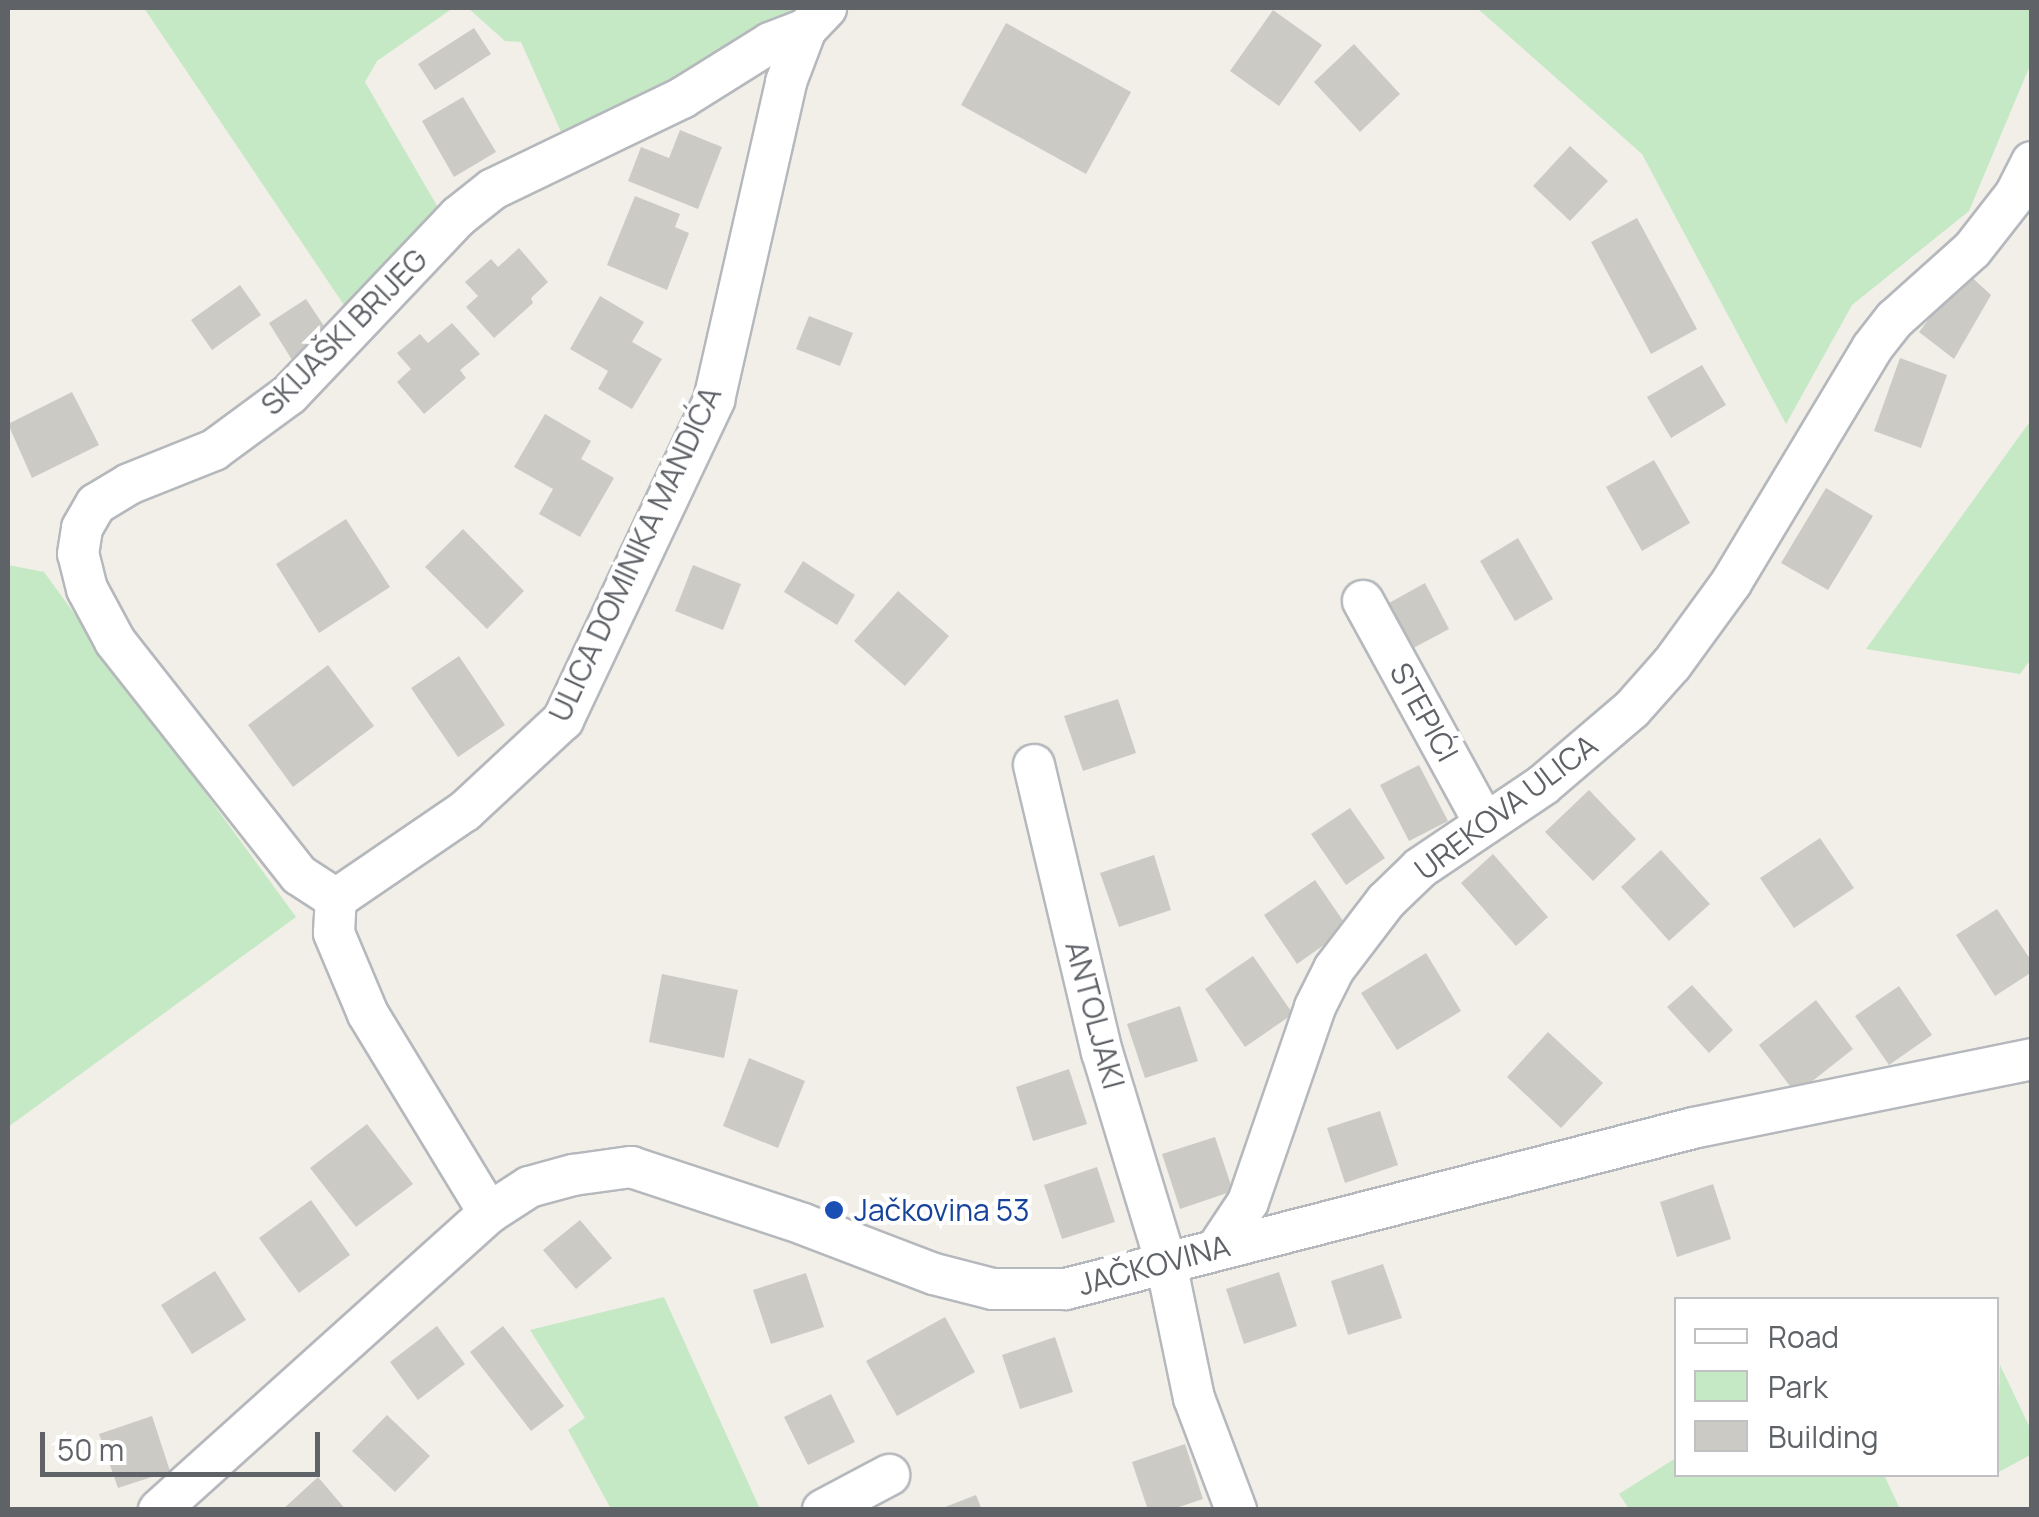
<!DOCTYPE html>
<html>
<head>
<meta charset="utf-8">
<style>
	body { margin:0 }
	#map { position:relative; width:2039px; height:1517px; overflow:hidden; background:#f1efe8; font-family:Manrope,sans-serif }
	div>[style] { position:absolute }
	.green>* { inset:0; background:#c5e8c5 }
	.building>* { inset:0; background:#cccac5 }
	.roads { filter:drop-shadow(2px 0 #b5b8bc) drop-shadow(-2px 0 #b5b8bc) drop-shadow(0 2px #b5b8bc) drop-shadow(0 -2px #b5b8bc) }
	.minor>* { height:40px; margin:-20px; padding:0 20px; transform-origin:20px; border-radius:20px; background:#fff }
	.dots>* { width:28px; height:28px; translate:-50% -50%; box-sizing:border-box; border:5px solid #fff; border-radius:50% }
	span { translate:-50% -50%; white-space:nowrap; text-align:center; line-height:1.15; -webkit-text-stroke:8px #fff; paint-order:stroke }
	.street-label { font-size:30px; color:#5f6368 }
	.transit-label { font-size:30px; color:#164399 }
	.left { translate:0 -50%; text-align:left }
	.frame { position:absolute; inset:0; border:10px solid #5f6368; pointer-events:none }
	.legend { position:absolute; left:1674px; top:1297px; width:325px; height:180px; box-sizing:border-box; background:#fff; border:2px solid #bfc1c3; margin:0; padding:12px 18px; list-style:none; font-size:30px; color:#5f6368 }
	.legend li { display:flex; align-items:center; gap:20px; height:50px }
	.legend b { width:50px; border:2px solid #bfc1c3 }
	.scale { position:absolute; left:40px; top:1432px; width:280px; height:45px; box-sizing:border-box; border:5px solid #5f6368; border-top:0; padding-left:12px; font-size:30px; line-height:35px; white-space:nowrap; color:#5f6368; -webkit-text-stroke:8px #fff; paint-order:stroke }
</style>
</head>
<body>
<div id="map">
	<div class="green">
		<i style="clip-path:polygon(144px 8px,453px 8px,377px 61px,365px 82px,440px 211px,350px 314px)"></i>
		<i style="clip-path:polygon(468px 8px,805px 8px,566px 143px,521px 42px,505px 41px)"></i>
		<i style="clip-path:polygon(1477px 8px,2031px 8px,2031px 63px,1969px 211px,1852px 305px,1786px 424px,1642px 154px)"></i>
		<i style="clip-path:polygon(2031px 420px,2031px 659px,2020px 674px,1866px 649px)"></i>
		<i style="clip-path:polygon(8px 565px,44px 572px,296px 917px,8px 1127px)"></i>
		<i style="clip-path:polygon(664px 1297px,760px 1509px,611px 1509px,568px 1430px,585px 1418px,530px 1330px)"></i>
		<i style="clip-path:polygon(2000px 1365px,2031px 1430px,2032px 1454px,1997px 1473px)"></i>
		<i style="clip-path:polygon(1676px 1458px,1676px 1474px,1884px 1475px,1900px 1509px,1629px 1509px,1619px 1494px)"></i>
	</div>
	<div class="building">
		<i style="clip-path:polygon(1273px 10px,1322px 45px,1279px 106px,1230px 71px)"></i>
		<i style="clip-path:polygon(1006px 23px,1131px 92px,1086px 174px,961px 105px)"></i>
		<i style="clip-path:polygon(474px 28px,491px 54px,435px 90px,418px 64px)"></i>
		<i style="clip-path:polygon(1354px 44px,1400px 94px,1360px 132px,1314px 82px)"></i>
		<i style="clip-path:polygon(463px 97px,496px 152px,454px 177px,422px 121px)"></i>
		<i style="clip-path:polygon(680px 130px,722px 147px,698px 209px,628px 181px,641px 147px,669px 158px)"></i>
		<i style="clip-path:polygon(1570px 146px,1608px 181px,1570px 221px,1533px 186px)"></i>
		<i style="clip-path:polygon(635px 196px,680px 214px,675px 227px,689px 233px,667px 290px,607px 265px)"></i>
		<i style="clip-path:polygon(1637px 218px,1697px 329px,1651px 354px,1591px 242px)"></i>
		<i style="clip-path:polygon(519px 248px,548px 282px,531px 298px,533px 303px,494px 338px,466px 307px,478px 296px,465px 282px,491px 259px,498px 267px)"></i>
		<i style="clip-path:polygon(1965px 271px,1991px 295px,1954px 359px,1919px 332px)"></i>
		<i style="clip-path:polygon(240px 285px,261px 315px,212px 350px,191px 320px)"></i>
		<i style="clip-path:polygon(600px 296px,644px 322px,632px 342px,662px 359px,632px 409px,598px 389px,608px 371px,570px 349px)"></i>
		<i style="clip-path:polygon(306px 299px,330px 335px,292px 360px,269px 323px)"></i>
		<i style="clip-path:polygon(809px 316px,853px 333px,840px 366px,796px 349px)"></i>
		<i style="clip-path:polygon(452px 323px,480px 354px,460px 370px,466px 378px,424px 414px,397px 382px,411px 369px,397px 353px,420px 334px,428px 343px)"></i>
		<i style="clip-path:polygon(1900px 358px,1947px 375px,1921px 448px,1874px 431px)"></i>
		<i style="clip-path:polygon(1702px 365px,1726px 405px,1671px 438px,1647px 397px)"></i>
		<i style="clip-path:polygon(72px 392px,99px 445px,32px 478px,8px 424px)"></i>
		<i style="clip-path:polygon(545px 414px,591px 441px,581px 459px,614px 478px,580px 537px,539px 514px,553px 489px,514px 467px)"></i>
		<i style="clip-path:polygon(1654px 460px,1690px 523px,1642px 551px,1606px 487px)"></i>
		<i style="clip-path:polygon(1826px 488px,1873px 516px,1828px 590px,1781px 563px)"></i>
		<i style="clip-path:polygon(346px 519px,390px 587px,319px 633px,276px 564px)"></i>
		<i style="clip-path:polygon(463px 529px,524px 591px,487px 629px,425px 567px)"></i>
		<i style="clip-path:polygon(1518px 538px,1553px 599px,1515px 621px,1480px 561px)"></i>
		<i style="clip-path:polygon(803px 561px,855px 595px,837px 625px,784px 592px)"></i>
		<i style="clip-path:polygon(693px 565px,741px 584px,723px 630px,675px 611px)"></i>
		<i style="clip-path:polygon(1425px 583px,1449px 629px,1404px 653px,1380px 608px)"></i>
		<i style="clip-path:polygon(898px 591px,949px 636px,905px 686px,854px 641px)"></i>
		<i style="clip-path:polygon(459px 656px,505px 725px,458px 757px,411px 688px)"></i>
		<i style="clip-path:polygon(328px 665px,374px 726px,293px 787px,248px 725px)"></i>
		<i style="clip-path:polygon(1118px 699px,1136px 753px,1083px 771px,1064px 716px)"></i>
		<i style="clip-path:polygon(1419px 765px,1448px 821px,1409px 841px,1380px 785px)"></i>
		<i style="clip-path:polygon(1589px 790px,1636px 839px,1593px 881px,1545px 832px)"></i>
		<i style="clip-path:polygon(1350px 808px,1385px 858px,1346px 885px,1311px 834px)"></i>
		<i style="clip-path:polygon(1820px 838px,1854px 888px,1794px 928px,1760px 878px)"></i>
		<i style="clip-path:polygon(1661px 850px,1710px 904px,1669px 941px,1621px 887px)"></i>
		<i style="clip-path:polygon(1493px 854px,1548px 917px,1516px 946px,1461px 883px)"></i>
		<i style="clip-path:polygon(1154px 855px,1171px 910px,1119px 927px,1100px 873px)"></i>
		<i style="clip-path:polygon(1315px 880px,1348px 928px,1297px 964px,1264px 915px)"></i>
		<i style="clip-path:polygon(1997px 909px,2032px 962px,2032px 972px,1995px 996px,1956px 935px)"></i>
		<i style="clip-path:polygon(1426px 953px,1461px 1011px,1397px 1050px,1361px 993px)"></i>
		<i style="clip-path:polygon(1253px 956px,1293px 1014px,1245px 1047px,1205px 989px)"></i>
		<i style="clip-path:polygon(662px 974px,738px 990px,724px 1058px,649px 1042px)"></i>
		<i style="clip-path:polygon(1692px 985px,1733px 1030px,1709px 1053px,1667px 1007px)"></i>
		<i style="clip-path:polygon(1899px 986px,1932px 1035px,1889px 1065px,1855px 1016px)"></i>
		<i style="clip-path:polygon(1816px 1000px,1853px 1049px,1796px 1094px,1759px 1045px)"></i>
		<i style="clip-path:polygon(1180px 1006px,1198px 1061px,1145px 1078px,1127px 1024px)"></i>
		<i style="clip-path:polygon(1548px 1032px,1603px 1083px,1561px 1128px,1507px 1077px)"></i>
		<i style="clip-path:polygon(749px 1058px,805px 1081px,778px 1148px,723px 1126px)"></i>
		<i style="clip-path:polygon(1069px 1069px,1087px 1124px,1033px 1141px,1016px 1087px)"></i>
		<i style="clip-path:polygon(1380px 1111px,1398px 1165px,1345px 1183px,1327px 1128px)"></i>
		<i style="clip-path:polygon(367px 1124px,413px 1184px,356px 1227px,310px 1168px)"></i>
		<i style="clip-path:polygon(1215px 1137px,1233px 1191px,1180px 1209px,1162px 1154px)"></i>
		<i style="clip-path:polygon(1097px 1167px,1115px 1222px,1062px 1239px,1044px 1185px)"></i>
		<i style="clip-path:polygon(1713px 1184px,1731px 1239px,1677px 1257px,1660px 1202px)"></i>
		<i style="clip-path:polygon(311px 1200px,350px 1255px,299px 1293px,259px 1238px)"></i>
		<i style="clip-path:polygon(580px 1220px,612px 1258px,576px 1289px,543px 1250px)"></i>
		<i style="clip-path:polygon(1383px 1264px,1402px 1318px,1348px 1335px,1331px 1281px)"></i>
		<i style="clip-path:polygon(215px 1271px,246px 1320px,192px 1354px,161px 1305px)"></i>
		<i style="clip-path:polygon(1279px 1272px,1297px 1326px,1244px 1344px,1226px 1289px)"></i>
		<i style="clip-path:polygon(806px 1273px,824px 1327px,771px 1344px,753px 1290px)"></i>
		<i style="clip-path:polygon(945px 1317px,975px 1372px,897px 1416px,866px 1361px)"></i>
		<i style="clip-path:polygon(437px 1326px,465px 1364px,418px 1400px,390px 1362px)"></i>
		<i style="clip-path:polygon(503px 1326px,564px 1406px,531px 1431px,470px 1352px)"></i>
		<i style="clip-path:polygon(1055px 1337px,1073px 1392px,1020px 1409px,1002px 1355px)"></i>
		<i style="clip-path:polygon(831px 1394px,855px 1442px,808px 1465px,784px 1417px)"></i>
		<i style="clip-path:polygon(387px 1415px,430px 1456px,395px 1492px,352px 1451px)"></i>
		<i style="clip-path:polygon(152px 1416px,170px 1471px,118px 1488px,99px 1434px)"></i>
		<i style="clip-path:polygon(1185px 1444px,1203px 1499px,1170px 1510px,1148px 1510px,1132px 1462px)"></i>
		<i style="clip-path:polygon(318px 1477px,346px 1510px,282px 1510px)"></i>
		<i style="clip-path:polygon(976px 1495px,982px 1510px,940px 1510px,940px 1509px)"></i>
	</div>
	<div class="roads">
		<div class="minor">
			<i style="left:1363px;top:601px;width:254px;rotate:61.3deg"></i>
			<i style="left:1034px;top:765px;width:295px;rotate:76.7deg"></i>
			<i style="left:1102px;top:1052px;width:220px;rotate:73.1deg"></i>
			<i style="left:1166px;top:1263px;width:138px;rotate:78.3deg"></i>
			<i style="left:1194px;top:1398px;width:120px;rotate:69.4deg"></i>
			<i style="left:336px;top:899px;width:44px;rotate:-147deg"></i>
			<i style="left:299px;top:875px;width:298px;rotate:-128.2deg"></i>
			<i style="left:115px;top:641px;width:59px;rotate:-118.3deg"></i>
			<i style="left:87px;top:589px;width:36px;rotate:-104deg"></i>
			<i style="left:78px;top:554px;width:26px;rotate:-81deg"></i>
			<i style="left:82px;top:528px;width:28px;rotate:-60deg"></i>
			<i style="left:96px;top:504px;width:39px;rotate:-31deg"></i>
			<i style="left:129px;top:484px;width:92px;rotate:-21.8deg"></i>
			<i style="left:214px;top:450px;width:93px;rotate:-36.3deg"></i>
			<i style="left:289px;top:395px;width:247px;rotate:-46.5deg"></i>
			<i style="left:459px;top:216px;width:43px;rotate:-38.5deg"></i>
			<i style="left:493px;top:189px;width:210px;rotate:-25.7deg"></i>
			<i style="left:682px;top:98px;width:104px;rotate:-32deg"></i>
			<i style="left:770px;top:43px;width:39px;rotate:-21deg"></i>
			<i style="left:489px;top:1213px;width:233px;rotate:-121.3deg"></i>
			<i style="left:368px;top:1014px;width:88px;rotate:-112.8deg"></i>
			<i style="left:334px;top:933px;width:34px;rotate:-87deg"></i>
			<i style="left:336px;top:899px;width:156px;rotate:-34.3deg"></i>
			<i style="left:465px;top:811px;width:134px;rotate:-42.9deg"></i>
			<i style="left:563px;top:720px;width:354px;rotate:-64.7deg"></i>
			<i style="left:714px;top:400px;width:326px;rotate:-77.2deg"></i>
			<i style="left:786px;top:82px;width:57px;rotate:-69.3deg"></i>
			<i style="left:806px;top:29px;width:29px;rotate:-46deg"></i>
			<i style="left:1218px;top:1247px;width:54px;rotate:-56.3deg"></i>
			<i style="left:1248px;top:1202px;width:206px;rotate:-71deg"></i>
			<i style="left:1315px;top:1007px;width:42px;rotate:-63.4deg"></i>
			<i style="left:1334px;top:969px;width:86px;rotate:-52.6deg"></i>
			<i style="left:1386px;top:901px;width:47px;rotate:-44.1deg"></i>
			<i style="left:1420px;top:868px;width:148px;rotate:-34deg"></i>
			<i style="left:1543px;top:785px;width:117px;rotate:-40.5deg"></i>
			<i style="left:1632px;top:709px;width:60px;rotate:-48.4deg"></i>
			<i style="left:1672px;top:664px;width:100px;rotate:-53.9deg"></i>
			<i style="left:1731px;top:583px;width:274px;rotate:-59deg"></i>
			<i style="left:1872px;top:348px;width:37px;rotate:-52deg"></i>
			<i style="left:1895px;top:319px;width:103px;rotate:-41.9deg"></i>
			<i style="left:1972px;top:250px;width:70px;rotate:-52deg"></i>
			<i style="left:2015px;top:195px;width:37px;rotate:-63deg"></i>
			<i style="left:159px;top:1510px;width:444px;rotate:-42deg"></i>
			<i style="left:489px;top:1213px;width:48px;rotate:-33deg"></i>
			<i style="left:529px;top:1187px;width:46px;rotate:-15.3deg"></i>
			<i style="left:573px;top:1175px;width:59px;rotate:-7.9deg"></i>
			<i style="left:631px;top:1167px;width:181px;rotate:18.3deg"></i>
			<i style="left:803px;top:1224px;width:140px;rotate:20.9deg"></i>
			<i style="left:934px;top:1274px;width:61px;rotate:14.3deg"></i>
			<i style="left:993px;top:1289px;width:73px"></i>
			<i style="left:1066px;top:1289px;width:647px;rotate:-14.4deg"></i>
			<i style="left:1693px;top:1128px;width:346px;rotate:-11.5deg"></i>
			<i style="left:823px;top:1510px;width:75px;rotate:-27.9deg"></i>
		</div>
	</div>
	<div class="dots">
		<i style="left:834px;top:1210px;background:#1a4fb4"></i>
	</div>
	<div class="street-label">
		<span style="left:344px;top:332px;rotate:-45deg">SKIJAŠKI BRIJEG</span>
		<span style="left:635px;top:554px;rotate:-65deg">ULICA DOMINIKA MANDIĆA</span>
		<span style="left:1424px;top:712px;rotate:61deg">STEPIĆI</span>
		<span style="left:1506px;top:807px;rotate:-37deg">UREKOVA ULICA</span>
		<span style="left:1095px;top:1015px;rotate:75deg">ANTOLJAKI</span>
		<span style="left:1154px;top:1265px;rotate:-15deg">JAČKOVINA</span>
	</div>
	<div class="transit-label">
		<span class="left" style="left:854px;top:1210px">Jačkovina 53</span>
	</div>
	<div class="frame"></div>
	<ul class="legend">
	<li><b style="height:12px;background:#fff"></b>Road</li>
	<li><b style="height:28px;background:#c5e8c5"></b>Park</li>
	<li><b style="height:28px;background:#cccac5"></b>Building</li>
	</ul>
	<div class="scale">50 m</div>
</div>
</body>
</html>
